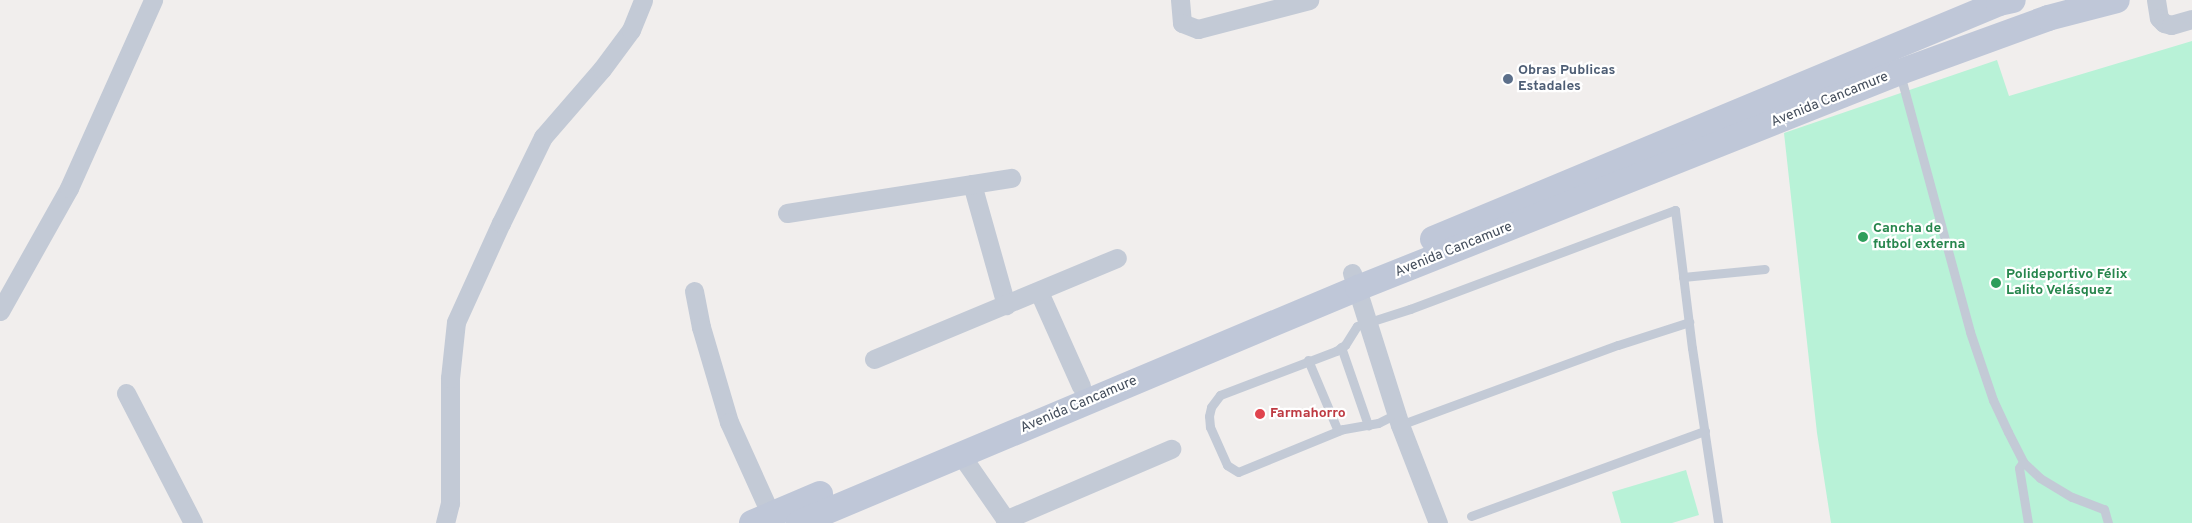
<!DOCTYPE html>
<html>
<head>
<meta charset="utf-8">
<style>
	body { margin:0 }
	#map { position:relative; width:2192px; height:523px; overflow:hidden; background:#f1eeed; font-family:Overpass,sans-serif }
	div>[style] { position:absolute }
	.green>* { inset:0; background:#b8f2d7 }
	.service>* { height:9px; margin:-4.5px; padding:0 4.5px; transform-origin:4.5px; border-radius:4.5px; background:#c3cad6 }
	.minor>* { height:19px; margin:-9.5px; padding:0 9.5px; transform-origin:9.5px; border-radius:9.5px; background:#c3cad6 }
	.secondary>* { height:26px; margin:-13px; padding:0 13px; transform-origin:13px; border-radius:13px; background:#bfc7d8 }
	.dots>* { width:14px; height:14px; translate:-50% -50%; box-sizing:border-box; border:2px solid #fff; border-radius:50% }
	span { translate:-50% -50%; white-space:nowrap; text-align:center; line-height:1.15; -webkit-text-stroke:4.5px #fff; paint-order:stroke }
	.service-label { font-size:14px; color:#4e5e75; font-weight:700 }
	.left { translate:0 -50%; text-align:left }
	.street-label { font-size:14px; color:#444e5c }
	.leisure-label { font-size:14px; color:#27864d; font-weight:700 }
	.health-label { font-size:14px; color:#be3a42; font-weight:700 }
</style>
</head>
<body>
<div id="map">
	<div class="green">
		<i style="clip-path:polygon(2192px 41px,2192px 523px,1831px 523px,1817px 433px,1784px 133px,1997px 60px,2009px 96px)"></i>
		<i style="clip-path:polygon(1686px 470px,1699px 515px,1672px 523px,1621px 523px,1612px 492px)"></i>
	</div>
	<div class="service">
		<i style="left:1900px;top:74px;width:267px;rotate:74.8deg"></i>
		<i style="left:1970px;top:332px;width:72px;rotate:71.3deg"></i>
		<i style="left:1993px;top:400px;width:35px;rotate:65deg"></i>
		<i style="left:2008px;top:432px;width:34px;rotate:63deg"></i>
		<i style="left:2023px;top:462px;width:23px;rotate:43deg"></i>
		<i style="left:2040px;top:478px;width:37px;rotate:31deg"></i>
		<i style="left:2072px;top:497px;width:34px;rotate:21deg"></i>
		<i style="left:2104px;top:509px;width:15px;rotate:74deg"></i>
		<i style="left:1683px;top:277px;width:82px;rotate:-5.6deg"></i>
		<i style="left:1341px;top:347px;width:83px;rotate:70.9deg"></i>
		<i style="left:1308px;top:360px;width:77px;rotate:67.1deg"></i>
		<i style="left:1396px;top:414px;width:20px;rotate:153deg"></i>
		<i style="left:1378px;top:423px;width:36px;rotate:170deg"></i>
		<i style="left:1343px;top:429px;width:113px;rotate:157.7deg"></i>
		<i style="left:1238px;top:472px;width:13px;rotate:-148deg"></i>
		<i style="left:1227px;top:465px;width:42px;rotate:-114.1deg"></i>
		<i style="left:1210px;top:427px;width:11px;rotate:-95deg"></i>
		<i style="left:1209px;top:416px;width:9px;rotate:-77deg"></i>
		<i style="left:1211px;top:407px;width:15px;rotate:-53deg"></i>
		<i style="left:1220px;top:395px;width:124px;rotate:-20.8deg"></i>
		<i style="left:1336px;top:351px;width:11px;rotate:-34deg"></i>
		<i style="left:1345px;top:345px;width:22px;rotate:-58deg"></i>
		<i style="left:1357px;top:326px;width:56px;rotate:-17.8deg"></i>
		<i style="left:1410px;top:309px;width:283px;rotate:-20.5deg"></i>
		<i style="left:1675px;top:210px;width:139px;rotate:83deg"></i>
		<i style="left:1692px;top:348px;width:177px;rotate:81.5deg"></i>
		<i style="left:1400px;top:425px;width:232px;rotate:-20.2deg"></i>
		<i style="left:1618px;top:345px;width:75px;rotate:-17.9deg"></i>
		<i style="left:2023px;top:462px;width:7px;rotate:124deg"></i>
		<i style="left:2019px;top:468px;width:56px;rotate:80.7deg"></i>
		<i style="left:1471px;top:516px;width:249px;rotate:-20deg"></i>
	</div>
	<div class="minor">
		<i style="left:1180px;top:0;width:23px;rotate:85deg"></i>
		<i style="left:1182px;top:23px;width:17px;rotate:21deg"></i>
		<i style="left:1198px;top:29px;width:115px;rotate:-14.6deg"></i>
		<i style="left:2156px;top:0;width:18px;rotate:81deg"></i>
		<i style="left:2159px;top:18px;width:7px;rotate:45deg"></i>
		<i style="left:2164px;top:23px;width:7px;rotate:16deg"></i>
		<i style="left:2171px;top:25px;width:22px;rotate:-16deg"></i>
		<i style="left:972px;top:184px;width:126px;rotate:74.3deg"></i>
		<i style="left:787px;top:213px;width:227px;rotate:-8.9deg"></i>
		<i style="left:1352px;top:273px;width:159px;rotate:72.5deg"></i>
		<i style="left:1400px;top:425px;width:105px;rotate:68.8deg"></i>
		<i style="left:694px;top:291px;width:37px;rotate:79deg"></i>
		<i style="left:701px;top:327px;width:99px;rotate:73.6deg"></i>
		<i style="left:729px;top:422px;width:102px;rotate:65.7deg"></i>
		<i style="left:1039px;top:292px;width:103px;rotate:65.9deg"></i>
		<i style="left:0;top:311px;width:141px;rotate:-60.7deg"></i>
		<i style="left:69px;top:188px;width:206px;rotate:-65.9deg"></i>
		<i style="left:874px;top:359px;width:263px;rotate:-22.6deg"></i>
		<i style="left:126px;top:393px;width:146px;rotate:62.7deg"></i>
		<i style="left:961px;top:455px;width:83px;rotate:55.3deg"></i>
		<i style="left:1005px;top:520px;width:181px;rotate:-23.2deg"></i>
		<i style="left:445px;top:523px;width:21px;rotate:-76deg"></i>
		<i style="left:450px;top:503px;width:125px;rotate:-90deg"></i>
		<i style="left:450px;top:378px;width:56px;rotate:-83.9deg"></i>
		<i style="left:456px;top:322px;width:109px;rotate:-65.6deg"></i>
		<i style="left:501px;top:223px;width:96px;rotate:-64deg"></i>
		<i style="left:543px;top:137px;width:90px;rotate:-49.1deg"></i>
		<i style="left:602px;top:69px;width:49px;rotate:-53.4deg"></i>
		<i style="left:631px;top:30px;width:32px;rotate:-68deg"></i>
	</div>
	<div class="secondary">
		<i style="left:1433px;top:239px;width:613px;rotate:-22.63deg"></i>
		<i style="left:1999px;top:3px;width:14px;rotate:-12deg"></i>
		<i style="left:752px;top:523px;width:74px;rotate:-23.1deg"></i>
		<i style="left:799px;top:523px;width:606px;rotate:-22.8deg"></i>
		<i style="left:1358px;top:288px;width:583px;rotate:-21.73deg"></i>
		<i style="left:1900px;top:72px;width:158px;rotate:-20deg"></i>
		<i style="left:2048px;top:18px;width:71px;rotate:-14.6deg"></i>
	</div>
	<div class="dots">
		<i style="left:1508px;top:79px;background:#5c6f8a"></i>
		<i style="left:1863px;top:237px;background:#2e9e5b"></i>
		<i style="left:1996px;top:283px;background:#2e9e5b"></i>
		<i style="left:1260px;top:414px;background:#e0444e"></i>
	</div>
	<div class="service-label">
		<span class="left" style="left:1518px;top:79px">Obras Publicas<br>Estadales</span>
	</div>
	<div class="street-label">
		<span style="left:1830px;top:100px;rotate:-22deg">Avenida Cancamure</span>
		<span style="left:1454px;top:250px;rotate:-22deg">Avenida Cancamure</span>
		<span style="left:1079px;top:405px;rotate:-23deg">Avenida Cancamure</span>
	</div>
	<div class="leisure-label">
		<span class="left" style="left:1873px;top:237px">Cancha de<br>futbol externa</span>
		<span class="left" style="left:2006px;top:283px">Polideportivo Félix<br>Lalito Velásquez</span>
	</div>
	<div class="health-label">
		<span class="left" style="left:1270px;top:414px">Farmahorro</span>
	</div>
</div>
</body>
</html>
